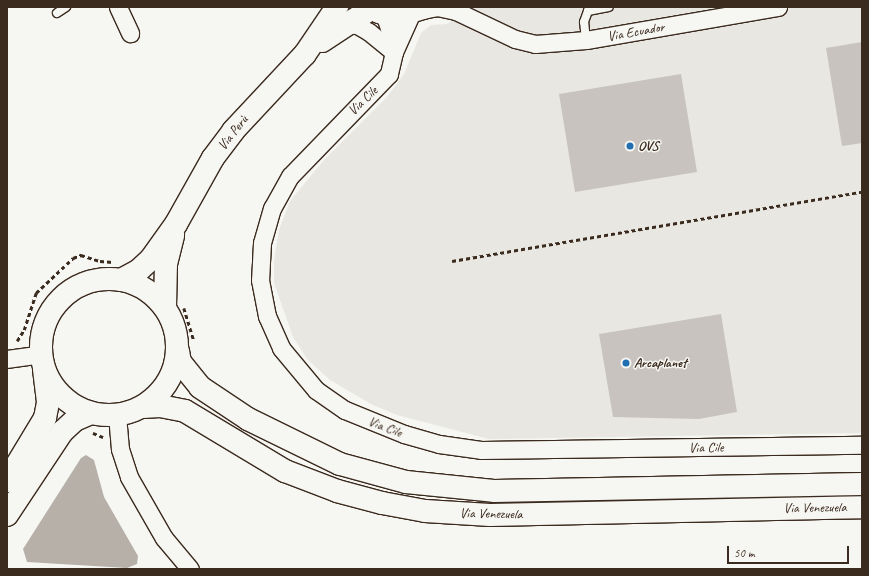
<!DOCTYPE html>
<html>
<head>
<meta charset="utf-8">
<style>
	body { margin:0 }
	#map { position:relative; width:869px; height:576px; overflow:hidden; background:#f6f6f2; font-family:Caveat,sans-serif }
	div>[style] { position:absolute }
	.built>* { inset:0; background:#e8e7e2 }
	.water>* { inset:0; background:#b6b0a9 }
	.building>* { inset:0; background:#c8c3be }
	.path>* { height:2.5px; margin-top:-1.25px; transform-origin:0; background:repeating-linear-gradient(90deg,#3b2a1e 0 4px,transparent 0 7px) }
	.roads { filter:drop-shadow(1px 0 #3b2a1e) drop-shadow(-1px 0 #3b2a1e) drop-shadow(0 1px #3b2a1e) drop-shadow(0 -1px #3b2a1e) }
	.lane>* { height:8px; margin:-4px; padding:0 4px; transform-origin:4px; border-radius:4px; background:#f6f6f2 }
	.street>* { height:17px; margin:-8.5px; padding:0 8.5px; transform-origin:8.5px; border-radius:8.5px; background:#f6f6f2 }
	.secondary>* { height:22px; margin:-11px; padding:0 11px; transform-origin:11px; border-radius:11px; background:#f6f6f2 }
	.secondary>.ring { margin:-11px; padding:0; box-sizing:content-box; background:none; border:22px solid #f6f6f2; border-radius:50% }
	.highway>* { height:22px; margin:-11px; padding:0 11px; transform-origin:11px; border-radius:11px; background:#f6f6f2 }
	.dots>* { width:11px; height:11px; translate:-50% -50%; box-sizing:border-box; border:2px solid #f6f6f2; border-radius:50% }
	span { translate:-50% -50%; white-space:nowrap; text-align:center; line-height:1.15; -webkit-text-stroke:3px #f6f6f2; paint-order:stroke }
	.street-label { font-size:14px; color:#3b2a1e }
	.poi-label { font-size:14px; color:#3b2a1e; font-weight:700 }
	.left { translate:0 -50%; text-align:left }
	.frame { position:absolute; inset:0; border:8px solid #3b2a1e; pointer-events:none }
	.scale { position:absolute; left:727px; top:546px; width:122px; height:18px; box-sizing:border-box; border:2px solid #3b2a1e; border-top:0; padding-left:5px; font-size:12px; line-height:14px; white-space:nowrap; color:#3b2a1e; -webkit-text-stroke:3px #f6f6f2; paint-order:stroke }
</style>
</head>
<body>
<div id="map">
	<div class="built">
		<i style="clip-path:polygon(462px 7px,862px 7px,862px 433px,489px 439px,397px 415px,371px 404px,330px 380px,307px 359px,293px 337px,274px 283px,274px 261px,279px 230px,290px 201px,324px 160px,387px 97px,404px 74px,421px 33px,431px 25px,447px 24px,453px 20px)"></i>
	</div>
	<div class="water">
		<i style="clip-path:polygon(86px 455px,94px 460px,104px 497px,138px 556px,137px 564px,127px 568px,27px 562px,23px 549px,81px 458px)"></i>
	</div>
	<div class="building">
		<i style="clip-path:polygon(862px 42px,862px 143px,842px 146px,826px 48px)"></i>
		<i style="clip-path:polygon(681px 74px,697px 172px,575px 192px,559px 94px)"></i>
		<i style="clip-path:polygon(721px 314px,737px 412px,699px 419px,613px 417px,599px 334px)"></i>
	</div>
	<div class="path">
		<i style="left:452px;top:261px;width:416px;rotate:-9.6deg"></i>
		<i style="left:184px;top:308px;width:34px;rotate:73deg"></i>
		<i style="left:17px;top:341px;width:13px;rotate:-58deg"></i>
		<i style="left:24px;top:330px;width:39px;rotate:-72deg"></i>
		<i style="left:36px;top:293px;width:51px;rotate:-43.4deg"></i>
		<i style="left:73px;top:258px;width:9px;rotate:-21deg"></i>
		<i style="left:81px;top:255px;width:20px;rotate:18deg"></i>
		<i style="left:100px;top:261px;width:13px;rotate:4deg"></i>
		<i style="left:93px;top:433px;width:11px;rotate:22deg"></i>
	</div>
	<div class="roads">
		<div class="lane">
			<i style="left:57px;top:13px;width:11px;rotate:-34deg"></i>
			<i style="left:586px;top:40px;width:18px;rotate:-96deg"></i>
			<i style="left:584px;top:22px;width:12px;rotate:-70deg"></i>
			<i style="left:588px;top:11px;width:21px;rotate:-11deg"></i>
		</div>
		<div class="street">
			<i style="left:118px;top:7px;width:29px;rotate:65deg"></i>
			<i style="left:422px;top:10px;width:15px;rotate:-11deg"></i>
			<i style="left:437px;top:7px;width:19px;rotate:12deg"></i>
			<i style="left:456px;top:11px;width:65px;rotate:25.4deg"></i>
			<i style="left:515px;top:39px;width:21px;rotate:14deg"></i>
			<i style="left:535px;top:44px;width:51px;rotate:-4.5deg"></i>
			<i style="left:586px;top:40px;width:195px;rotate:-9.8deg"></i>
			<i style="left:379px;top:12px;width:10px;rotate:45deg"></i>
			<i style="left:386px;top:19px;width:16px;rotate:72deg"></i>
			<i style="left:391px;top:34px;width:18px;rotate:81deg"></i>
			<i style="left:394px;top:52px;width:23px;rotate:103deg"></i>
			<i style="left:389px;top:74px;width:142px;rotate:134.1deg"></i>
			<i style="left:290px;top:176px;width:37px;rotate:119deg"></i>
			<i style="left:272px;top:208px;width:36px;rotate:106deg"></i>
			<i style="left:262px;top:243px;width:37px;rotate:93deg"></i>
			<i style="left:260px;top:280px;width:37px;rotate:79deg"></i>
			<i style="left:267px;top:316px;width:35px;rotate:66deg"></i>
			<i style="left:281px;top:348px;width:55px;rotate:50.2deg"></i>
			<i style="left:316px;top:390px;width:35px;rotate:35deg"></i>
			<i style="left:345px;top:410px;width:64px;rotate:22.1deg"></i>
			<i style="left:404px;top:434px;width:36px;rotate:16deg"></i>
			<i style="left:439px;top:444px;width:42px;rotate:8.1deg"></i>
			<i style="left:481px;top:450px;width:381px;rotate:-0.8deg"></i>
			<i style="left:345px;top:24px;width:12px;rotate:5deg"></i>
			<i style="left:357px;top:25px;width:14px;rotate:30deg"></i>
			<i style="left:369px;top:32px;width:32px;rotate:39deg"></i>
			<i style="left:394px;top:52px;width:42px;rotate:-65.9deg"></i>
			<i style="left:7px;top:359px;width:34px;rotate:-8deg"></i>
			<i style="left:117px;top:415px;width:34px;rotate:85deg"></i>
			<i style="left:120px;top:449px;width:29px;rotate:72deg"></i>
			<i style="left:129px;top:477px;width:70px;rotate:60.2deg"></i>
			<i style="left:164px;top:538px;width:40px;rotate:50deg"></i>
		</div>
		<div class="secondary">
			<i style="left:370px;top:7px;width:10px;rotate:29deg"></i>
			<i style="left:379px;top:12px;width:21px;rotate:8deg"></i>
			<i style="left:400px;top:15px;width:27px;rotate:-17deg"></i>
			<i style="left:322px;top:41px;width:60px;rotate:-33.4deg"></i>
			<i class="ring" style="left:41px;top:279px;width:114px;height:114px"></i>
			<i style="left:121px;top:280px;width:19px;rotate:-28deg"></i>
			<i style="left:138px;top:271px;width:18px;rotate:-43deg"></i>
			<i style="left:151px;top:259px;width:43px;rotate:-54.5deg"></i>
			<i style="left:176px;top:224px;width:76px;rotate:-60.7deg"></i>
			<i style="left:213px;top:158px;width:34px;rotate:-53deg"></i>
			<i style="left:233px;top:131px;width:105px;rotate:-46.9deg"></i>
			<i style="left:305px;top:54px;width:57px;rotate:-55.8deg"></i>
			<i style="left:165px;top:307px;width:43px;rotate:-88.7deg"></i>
			<i style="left:166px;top:264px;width:30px;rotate:-76deg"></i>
			<i style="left:178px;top:351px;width:11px;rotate:80deg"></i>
			<i style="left:180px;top:362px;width:32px;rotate:51deg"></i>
			<i style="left:200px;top:387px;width:58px;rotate:33.7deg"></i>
			<i style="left:248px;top:419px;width:102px;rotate:26.1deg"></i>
			<i style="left:340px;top:464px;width:68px;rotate:15.3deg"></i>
			<i style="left:406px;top:482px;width:88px;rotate:5.8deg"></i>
			<i style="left:494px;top:491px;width:368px;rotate:-1.1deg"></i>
			<i style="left:143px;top:407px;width:17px;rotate:-3deg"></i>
			<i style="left:160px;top:406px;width:25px;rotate:11deg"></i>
			<i style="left:185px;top:411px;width:117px;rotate:31deg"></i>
			<i style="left:285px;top:471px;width:56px;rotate:21deg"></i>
			<i style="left:337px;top:491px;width:47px;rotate:14.9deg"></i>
			<i style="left:382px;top:503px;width:44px;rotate:10.5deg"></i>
			<i style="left:425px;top:511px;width:65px;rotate:3.5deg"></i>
			<i style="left:490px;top:515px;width:372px;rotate:-1.2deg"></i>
		</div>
		<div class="highway">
			<i style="left:7px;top:481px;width:74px;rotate:-58.9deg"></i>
			<i style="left:45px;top:418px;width:16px;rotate:-79deg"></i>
			<i style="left:48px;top:402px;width:33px;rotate:-97deg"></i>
			<i style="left:7px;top:515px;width:100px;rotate:-56.5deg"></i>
			<i style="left:62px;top:432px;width:18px;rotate:-43deg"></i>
			<i style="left:75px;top:420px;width:17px;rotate:-24deg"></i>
		</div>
	</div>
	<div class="dots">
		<i style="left:630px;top:146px;background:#1f6fb2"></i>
		<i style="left:626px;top:363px;background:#1f6fb2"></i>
	</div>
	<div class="street-label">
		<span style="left:636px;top:32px;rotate:-10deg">Via Ecuador</span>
		<span style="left:363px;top:101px;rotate:-44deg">Via Cile</span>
		<span style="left:233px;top:133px;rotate:-52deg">Via Perù</span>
		<span style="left:385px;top:427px;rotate:21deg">Via Cile</span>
		<span style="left:706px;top:448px;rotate:-1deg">Via Cile</span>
		<span style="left:815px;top:508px;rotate:-1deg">Via Venezuela</span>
		<span style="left:491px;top:514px;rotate:1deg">Via Venezuela</span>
	</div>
	<div class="poi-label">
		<span class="left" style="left:638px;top:146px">OVS</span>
		<span class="left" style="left:634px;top:363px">Arcaplanet</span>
	</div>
	<div class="frame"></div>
	<div class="scale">50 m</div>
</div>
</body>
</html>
